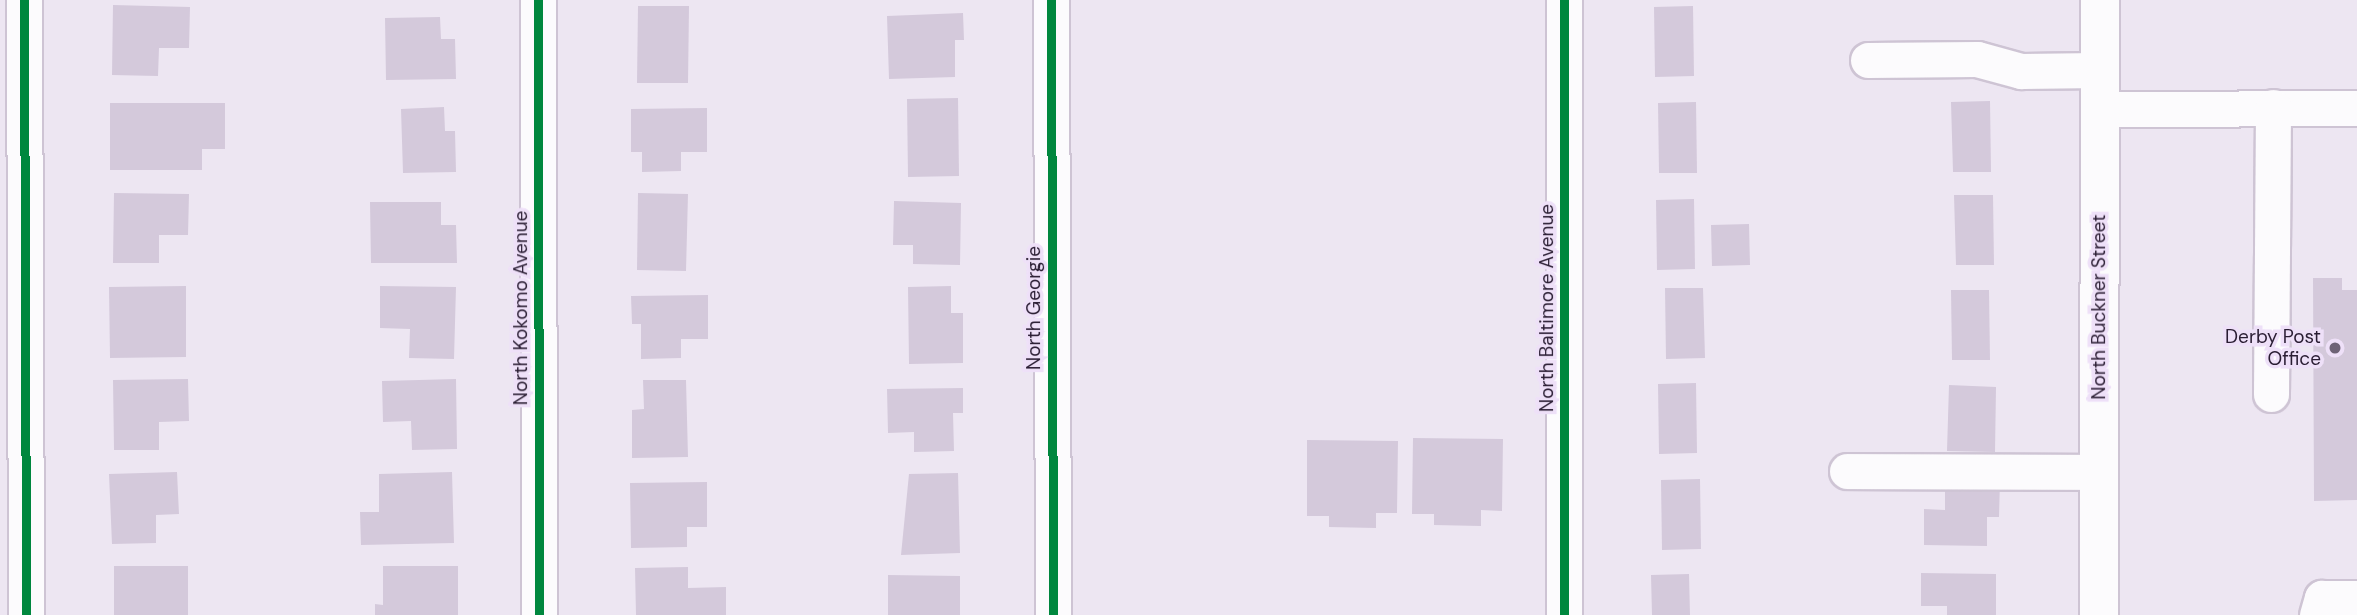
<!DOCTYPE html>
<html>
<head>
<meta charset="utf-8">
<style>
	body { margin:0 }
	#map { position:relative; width:2357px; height:615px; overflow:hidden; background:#ede6f2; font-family:"DM Sans",sans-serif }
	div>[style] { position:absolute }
	.building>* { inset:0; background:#d4c9db }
	.roads { filter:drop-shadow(2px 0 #cec4d4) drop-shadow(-2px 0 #cec4d4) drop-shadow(0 2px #cec4d4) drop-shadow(0 -2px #cec4d4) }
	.minor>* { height:35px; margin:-17.5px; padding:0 17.5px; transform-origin:17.5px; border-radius:17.5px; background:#fcfbfd }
	.major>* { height:38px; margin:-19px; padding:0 19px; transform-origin:19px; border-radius:19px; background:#fcfbfd }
	.cycleway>* { height:9px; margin:-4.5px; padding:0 4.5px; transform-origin:4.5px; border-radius:4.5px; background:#00873e }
	.dots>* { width:19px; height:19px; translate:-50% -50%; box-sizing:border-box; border:4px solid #eee0f8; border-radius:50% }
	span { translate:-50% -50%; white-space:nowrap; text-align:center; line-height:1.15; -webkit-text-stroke:7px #eee0f8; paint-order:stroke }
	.street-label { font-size:19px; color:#2a1d33 }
	.poi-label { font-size:19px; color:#2a1d33 }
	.right { translate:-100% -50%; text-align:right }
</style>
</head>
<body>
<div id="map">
	<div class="building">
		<i style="clip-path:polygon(113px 5px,190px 7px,189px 48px,159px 48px,158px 76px,112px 75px)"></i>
		<i style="clip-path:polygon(638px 6px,689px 6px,688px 83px,637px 83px)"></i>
		<i style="clip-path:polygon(1693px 6px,1694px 76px,1655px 77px,1654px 7px)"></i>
		<i style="clip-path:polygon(963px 13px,964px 40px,955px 40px,955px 77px,889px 79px,887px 16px)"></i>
		<i style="clip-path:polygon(440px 17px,441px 39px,455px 39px,456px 79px,386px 80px,385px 18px)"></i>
		<i style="clip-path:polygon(958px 98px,959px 176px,908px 177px,907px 99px)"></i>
		<i style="clip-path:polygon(1990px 101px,1991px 172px,1953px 172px,1951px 102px)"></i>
		<i style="clip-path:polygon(1696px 102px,1697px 173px,1659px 173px,1658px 103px)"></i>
		<i style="clip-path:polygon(110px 103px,225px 103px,225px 149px,202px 149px,202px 170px,110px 170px)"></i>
		<i style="clip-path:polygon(444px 107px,445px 131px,455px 131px,456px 172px,403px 173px,401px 109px)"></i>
		<i style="clip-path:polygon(707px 108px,707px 152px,681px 152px,681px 171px,642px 172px,642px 152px,631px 152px,631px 109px)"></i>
		<i style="clip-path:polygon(114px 193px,189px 194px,188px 235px,159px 235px,159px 263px,113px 263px)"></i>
		<i style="clip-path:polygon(638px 193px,688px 194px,686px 271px,637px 270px)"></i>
		<i style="clip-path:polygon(1954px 195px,1993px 195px,1994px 265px,1956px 265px)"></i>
		<i style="clip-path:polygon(1694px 199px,1695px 269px,1657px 270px,1656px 200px)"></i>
		<i style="clip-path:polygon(894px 201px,961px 203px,960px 265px,913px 264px,913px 245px,893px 245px)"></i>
		<i style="clip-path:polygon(370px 202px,441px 202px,441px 225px,456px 225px,457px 263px,371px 263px)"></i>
		<i style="clip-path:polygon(1749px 224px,1750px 265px,1712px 266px,1711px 225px)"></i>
		<i style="clip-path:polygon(2313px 278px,2342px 278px,2342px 290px,2357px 290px,2357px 500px,2314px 501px)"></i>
		<i style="clip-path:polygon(186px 286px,186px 357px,110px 358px,109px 287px)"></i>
		<i style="clip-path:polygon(380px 286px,456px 287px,454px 359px,409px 358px,410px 329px,380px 328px)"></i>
		<i style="clip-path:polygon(951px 286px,951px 313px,963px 313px,963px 363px,909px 364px,908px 287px)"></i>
		<i style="clip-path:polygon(1665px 288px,1703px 288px,1705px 358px,1666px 359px)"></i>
		<i style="clip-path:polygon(1951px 290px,1989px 290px,1990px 360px,1952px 360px)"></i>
		<i style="clip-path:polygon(708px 295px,708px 339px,681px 339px,681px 358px,641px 359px,641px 324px,632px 324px,631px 296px)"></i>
		<i style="clip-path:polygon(188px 379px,189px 421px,159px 422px,159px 450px,114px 450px,113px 380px)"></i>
		<i style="clip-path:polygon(456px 379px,457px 449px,412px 450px,411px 421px,383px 422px,382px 381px)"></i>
		<i style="clip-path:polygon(643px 380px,686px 380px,688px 457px,632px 458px,632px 410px,644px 409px)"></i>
		<i style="clip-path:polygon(1696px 383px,1697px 453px,1659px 454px,1658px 384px)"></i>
		<i style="clip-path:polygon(1949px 385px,1996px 387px,1995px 452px,1947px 451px)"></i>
		<i style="clip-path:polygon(963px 388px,963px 413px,953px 413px,954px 451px,914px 452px,914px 432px,888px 433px,887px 389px)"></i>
		<i style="clip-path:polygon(1413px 438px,1503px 439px,1502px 511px,1481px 510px,1481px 526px,1434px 525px,1434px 514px,1412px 514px)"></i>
		<i style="clip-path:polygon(1307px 440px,1398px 441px,1397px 513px,1376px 513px,1376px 528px,1329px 527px,1329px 516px,1307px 516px)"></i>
		<i style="clip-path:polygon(177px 472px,179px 514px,156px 515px,156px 543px,112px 544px,109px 474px)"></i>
		<i style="clip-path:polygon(452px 472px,454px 543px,361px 545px,360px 512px,379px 512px,379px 474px)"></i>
		<i style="clip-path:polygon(958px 473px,960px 553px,901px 555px,909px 474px)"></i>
		<i style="clip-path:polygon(1700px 479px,1701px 549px,1662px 550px,1661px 480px)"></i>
		<i style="clip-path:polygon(1945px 481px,2000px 481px,1999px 517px,1987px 517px,1987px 546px,1924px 545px,1924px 509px,1945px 510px)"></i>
		<i style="clip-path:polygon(707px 482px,707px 527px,687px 527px,687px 547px,631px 548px,630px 483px)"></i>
		<i style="clip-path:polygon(114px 566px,188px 566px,188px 615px,114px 615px)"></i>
		<i style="clip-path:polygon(383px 566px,458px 566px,458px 615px,375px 615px,375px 604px,383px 605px)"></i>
		<i style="clip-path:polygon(688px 567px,688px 588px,726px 587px,726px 615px,636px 615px,635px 568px)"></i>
		<i style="clip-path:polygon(1921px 573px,1996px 574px,1996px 615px,1947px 615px,1947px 606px,1921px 606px)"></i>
		<i style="clip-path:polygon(1689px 574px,1690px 615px,1652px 615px,1651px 575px)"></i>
		<i style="clip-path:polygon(888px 575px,960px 576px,960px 615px,888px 615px)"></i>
	</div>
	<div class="roads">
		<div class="minor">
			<i style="left:24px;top:0;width:615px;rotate:89.81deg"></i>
			<i style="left:538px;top:0;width:615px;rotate:89.91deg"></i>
			<i style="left:1051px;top:0;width:615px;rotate:89.81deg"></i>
			<i style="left:1564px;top:0;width:615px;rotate:90deg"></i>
			<i style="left:1868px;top:60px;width:109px;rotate:-0.5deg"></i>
			<i style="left:1977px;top:59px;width:46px;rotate:15.3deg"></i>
			<i style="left:2021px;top:71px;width:78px;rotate:-0.7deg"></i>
			<i style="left:2099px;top:109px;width:258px;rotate:-0.2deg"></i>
			<i style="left:2271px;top:394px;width:287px;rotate:-89.6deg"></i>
			<i style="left:1847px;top:471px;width:252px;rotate:0.2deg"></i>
			<i style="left:2317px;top:615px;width:18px;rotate:-74deg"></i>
			<i style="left:2322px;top:598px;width:35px"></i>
		</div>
		<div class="major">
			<i style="left:2099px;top:615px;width:615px;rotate:-89.91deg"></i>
		</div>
	</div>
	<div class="cycleway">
		<i style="left:24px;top:0;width:615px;rotate:89.81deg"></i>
		<i style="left:538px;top:0;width:615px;rotate:89.91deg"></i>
		<i style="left:1051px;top:0;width:615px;rotate:89.81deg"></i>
		<i style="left:1564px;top:0;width:615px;rotate:90deg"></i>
	</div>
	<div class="dots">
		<i style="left:2335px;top:348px;background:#6e6376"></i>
	</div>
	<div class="street-label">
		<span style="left:2099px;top:307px;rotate:-90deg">North Buckner Street</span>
		<span style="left:521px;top:308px;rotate:-90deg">North Kokomo Avenue</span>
		<span style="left:1034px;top:308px;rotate:-90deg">North Georgie</span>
		<span style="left:1547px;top:308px;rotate:-90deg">North Baltimore Avenue</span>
	</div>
	<div class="poi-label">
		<span class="right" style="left:2321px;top:348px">Derby Post<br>Office</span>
	</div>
</div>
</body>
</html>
